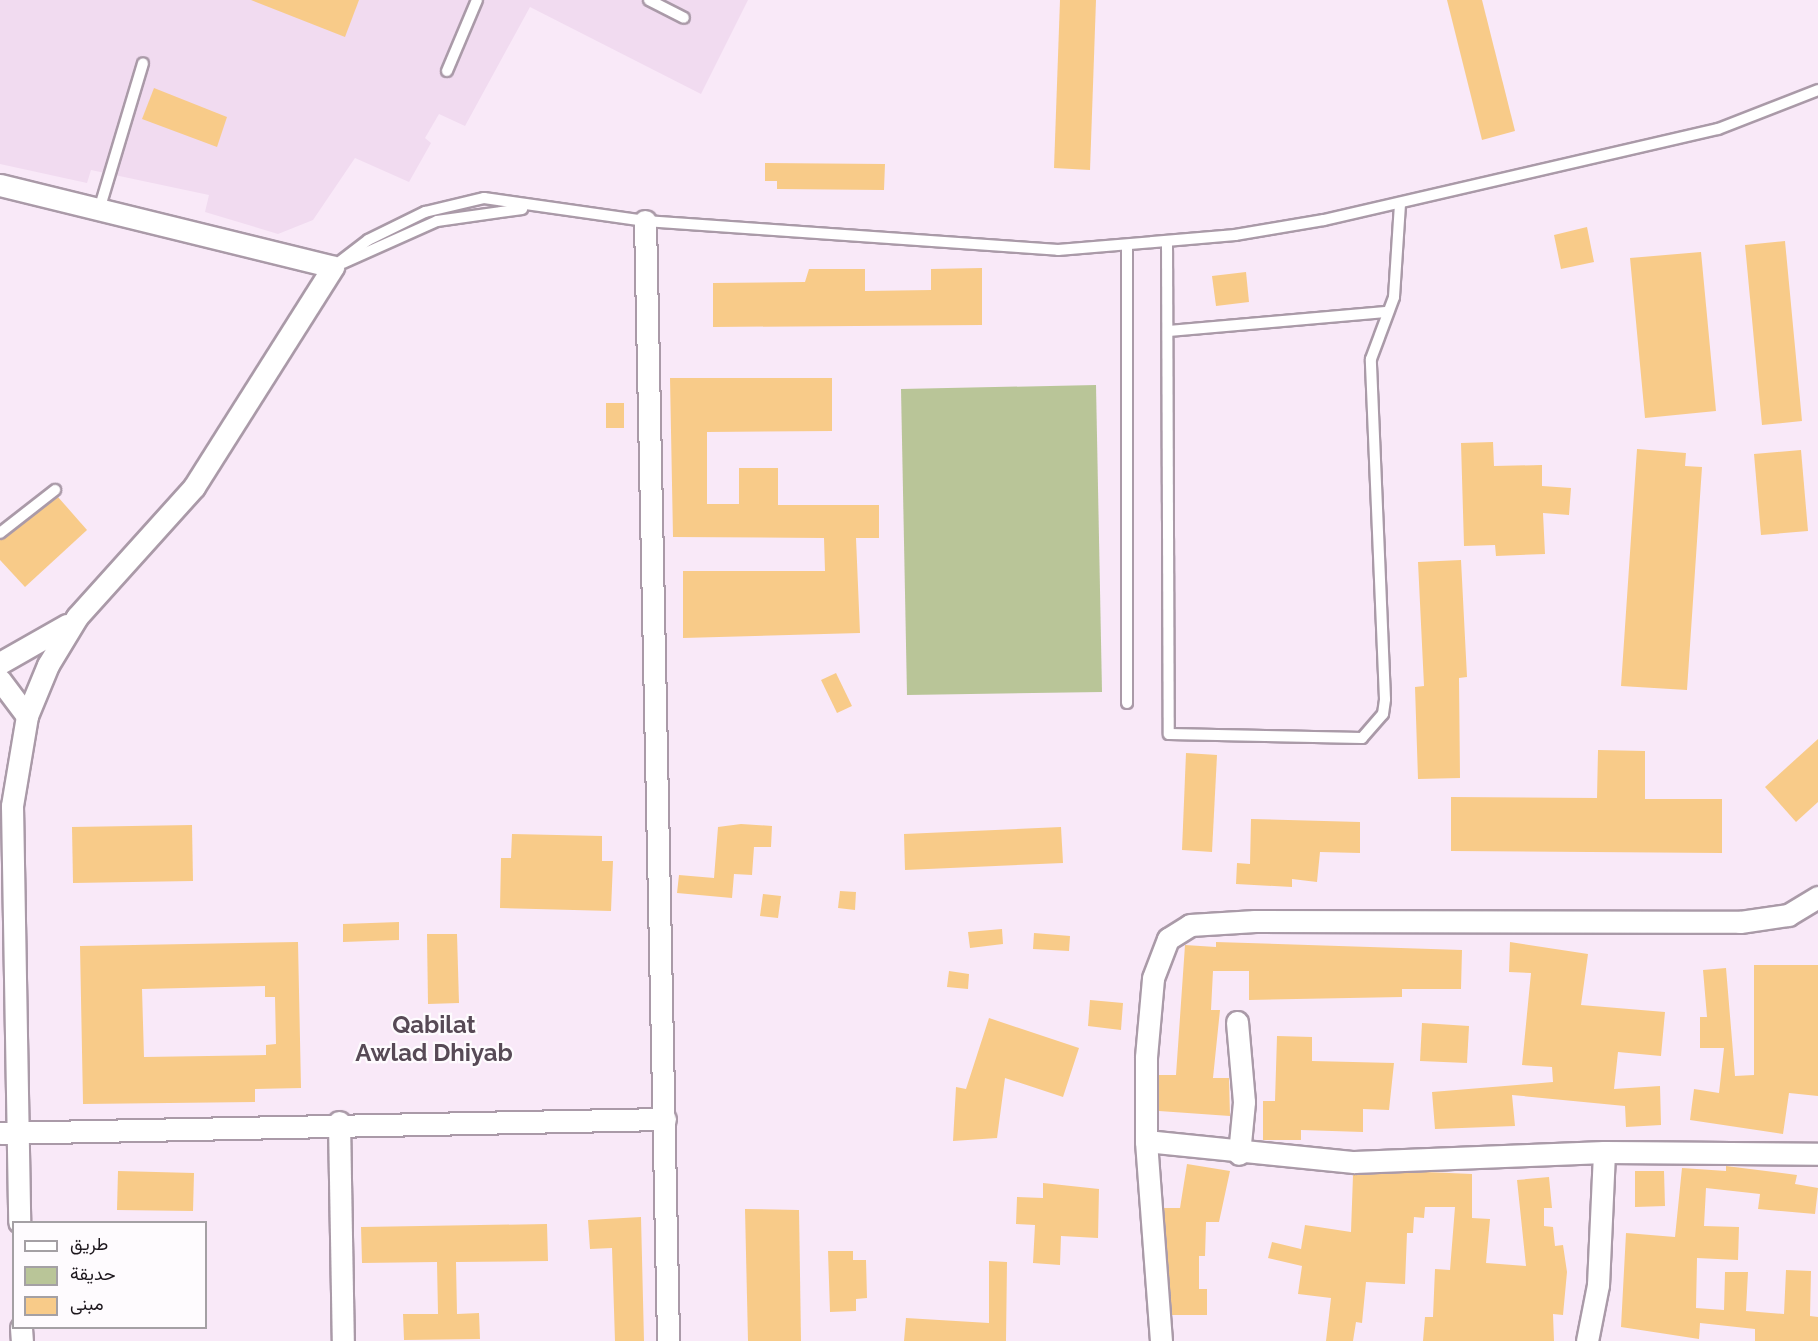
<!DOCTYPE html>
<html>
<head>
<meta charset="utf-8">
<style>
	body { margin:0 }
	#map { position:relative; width:1818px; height:1341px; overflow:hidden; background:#f9e9f8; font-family:Raleway,Vazirmatn,sans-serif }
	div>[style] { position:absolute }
	.built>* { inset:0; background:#f1dbf0 }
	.green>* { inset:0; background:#b9c598 }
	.building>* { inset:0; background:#f8cb89 }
	.roads { filter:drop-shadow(2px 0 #aa9aa8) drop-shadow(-2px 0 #aa9aa8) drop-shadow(0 2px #aa9aa8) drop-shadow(0 -2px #aa9aa8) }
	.lane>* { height:10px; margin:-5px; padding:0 5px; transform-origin:5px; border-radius:5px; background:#fff }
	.street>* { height:21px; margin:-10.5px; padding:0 10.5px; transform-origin:10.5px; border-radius:10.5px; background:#fff }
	span { translate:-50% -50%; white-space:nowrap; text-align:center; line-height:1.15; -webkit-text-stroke:4.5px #fefbfe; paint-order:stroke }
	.district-label { font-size:24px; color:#574a56; font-weight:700 }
	.legend { position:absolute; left:12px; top:1221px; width:195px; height:108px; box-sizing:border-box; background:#fefbfe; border:2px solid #a4a0a4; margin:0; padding:8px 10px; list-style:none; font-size:18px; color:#1d171d }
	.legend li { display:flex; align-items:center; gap:12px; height:30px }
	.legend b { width:30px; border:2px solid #a4a0a4 }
</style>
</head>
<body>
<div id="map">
	<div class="built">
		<i style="clip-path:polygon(0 0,748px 0,701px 94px,530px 7px,465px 126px,439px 114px,425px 138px,431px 143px,409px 182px,355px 158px,313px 220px,278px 234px,205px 212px,209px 195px,91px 170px,87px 183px,0 164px)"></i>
	</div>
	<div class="green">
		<i style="clip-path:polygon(1096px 385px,1102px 692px,907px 695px,901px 389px)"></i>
	</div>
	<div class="building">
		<i style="clip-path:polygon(251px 0,359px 0,345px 37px)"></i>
		<i style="clip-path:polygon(1060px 0,1096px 0,1090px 170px,1054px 168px)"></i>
		<i style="clip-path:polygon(1447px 0,1482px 0,1515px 131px,1482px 140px)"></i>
		<i style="clip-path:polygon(154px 88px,227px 117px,217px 147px,142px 119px)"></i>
		<i style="clip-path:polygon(765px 163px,885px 164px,884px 190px,777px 189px,777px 181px,765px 181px)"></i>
		<i style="clip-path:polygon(1587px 227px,1594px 262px,1561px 269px,1554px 235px)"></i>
		<i style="clip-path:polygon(1785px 241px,1802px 421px,1762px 425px,1745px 245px)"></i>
		<i style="clip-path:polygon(1701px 252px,1716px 411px,1645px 418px,1630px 258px)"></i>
		<i style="clip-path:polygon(982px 268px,982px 325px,713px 327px,713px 283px,805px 282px,809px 269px,865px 269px,865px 291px,931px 290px,931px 269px)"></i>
		<i style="clip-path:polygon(1246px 272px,1249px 302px,1216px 306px,1212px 276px)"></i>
		<i style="clip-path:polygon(670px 378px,832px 378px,832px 431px,707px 432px,707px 504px,739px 504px,739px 468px,778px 468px,778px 505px,879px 505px,879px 538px,856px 538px,860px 633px,683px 638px,683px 571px,825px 571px,824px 538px,673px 537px)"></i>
		<i style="clip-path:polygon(606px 403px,624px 403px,624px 428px,606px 428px)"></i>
		<i style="clip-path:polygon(1493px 442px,1494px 466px,1542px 465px,1542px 486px,1571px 488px,1569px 515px,1543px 513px,1545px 554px,1496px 556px,1495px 545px,1464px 546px,1461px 443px)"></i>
		<i style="clip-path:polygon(1637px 449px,1686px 453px,1685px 466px,1702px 467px,1687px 690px,1621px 686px)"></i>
		<i style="clip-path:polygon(1801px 450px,1808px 531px,1761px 535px,1754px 454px)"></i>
		<i style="clip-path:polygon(58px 497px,87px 530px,25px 587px,0 560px,0 540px)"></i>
		<i style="clip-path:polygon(1461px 560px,1467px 677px,1459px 678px,1460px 778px,1418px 779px,1415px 687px,1424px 686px,1418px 562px)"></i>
		<i style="clip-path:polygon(836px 673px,852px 706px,837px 713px,821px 680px)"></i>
		<i style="clip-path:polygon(1818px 739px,1818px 802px,1796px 822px,1765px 787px)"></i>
		<i style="clip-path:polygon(1598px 750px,1645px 751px,1645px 799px,1722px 799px,1722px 853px,1451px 851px,1451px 797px,1597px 798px)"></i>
		<i style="clip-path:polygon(1186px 753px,1217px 755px,1212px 852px,1182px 850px)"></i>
		<i style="clip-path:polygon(1251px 819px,1360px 822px,1360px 853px,1320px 852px,1317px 882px,1292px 879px,1292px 887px,1236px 884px,1237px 863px,1250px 864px)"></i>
		<i style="clip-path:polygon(741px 824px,772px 826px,771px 847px,754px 847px,752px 875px,734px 874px,732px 898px,677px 893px,679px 875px,714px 878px,718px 827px)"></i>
		<i style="clip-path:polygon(192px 825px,193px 881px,73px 883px,72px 827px)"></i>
		<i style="clip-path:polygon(1061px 827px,1063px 863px,905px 870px,904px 834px)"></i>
		<i style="clip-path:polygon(512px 834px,602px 836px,602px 861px,613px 861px,611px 911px,500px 908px,501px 858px,511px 858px)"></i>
		<i style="clip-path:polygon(840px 891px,856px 892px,855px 910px,838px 908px)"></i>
		<i style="clip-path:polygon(763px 894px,781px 896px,778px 918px,760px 916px)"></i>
		<i style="clip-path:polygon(399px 922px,399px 940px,343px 942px,343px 924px)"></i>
		<i style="clip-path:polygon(1002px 929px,1003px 944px,970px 948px,968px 932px)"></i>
		<i style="clip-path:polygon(1034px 933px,1070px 936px,1069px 951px,1033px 949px)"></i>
		<i style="clip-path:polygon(427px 934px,457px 934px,459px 1003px,428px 1004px)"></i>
		<i style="clip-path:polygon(evenodd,298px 942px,301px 1088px,255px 1089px,255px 1102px,83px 1104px,80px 946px,298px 942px,265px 986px,265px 997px,275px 997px,276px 1044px,266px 1045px,266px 1055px,144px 1057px,142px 989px,265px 986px)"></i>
		<i style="clip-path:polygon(1216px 942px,1462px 950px,1461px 989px,1402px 989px,1402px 997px,1249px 1000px,1249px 971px,1213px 971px,1211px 1010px,1220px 1010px,1213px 1078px,1229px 1078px,1230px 1116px,1159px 1111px,1159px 1075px,1176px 1075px,1185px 945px,1216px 947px)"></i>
		<i style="clip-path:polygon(1510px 942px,1588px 954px,1581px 1005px,1665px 1012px,1661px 1056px,1618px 1052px,1614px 1089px,1660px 1086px,1661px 1125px,1626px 1127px,1625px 1106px,1512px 1095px,1515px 1126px,1435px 1129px,1432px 1092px,1553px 1082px,1552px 1067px,1522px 1065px,1531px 973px,1509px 972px)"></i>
		<i style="clip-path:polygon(1754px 965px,1818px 965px,1818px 1096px,1789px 1093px,1783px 1134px,1690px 1120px,1694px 1089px,1719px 1093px,1724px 1048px,1700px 1048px,1700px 1017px,1707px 1017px,1703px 970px,1726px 968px,1735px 1076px,1754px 1075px)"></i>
		<i style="clip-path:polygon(949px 971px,969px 974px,968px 989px,947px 987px)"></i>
		<i style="clip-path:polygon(1090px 1000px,1123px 1003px,1121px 1030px,1088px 1026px)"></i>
		<i style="clip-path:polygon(989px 1018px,1079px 1048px,1063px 1097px,1005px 1078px,997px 1138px,953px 1141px,956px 1087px,966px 1089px)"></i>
		<i style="clip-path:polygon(1422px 1023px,1469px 1026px,1467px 1063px,1420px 1061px)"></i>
		<i style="clip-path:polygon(1277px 1036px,1312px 1037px,1312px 1061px,1394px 1063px,1389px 1110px,1363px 1109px,1363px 1132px,1301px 1130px,1301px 1140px,1263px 1140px,1263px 1101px,1275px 1101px)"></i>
		<i style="clip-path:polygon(1187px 1164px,1230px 1171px,1219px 1222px,1206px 1222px,1205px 1256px,1199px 1256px,1199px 1289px,1207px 1289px,1207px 1315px,1172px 1315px,1164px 1208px,1180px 1208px)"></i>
		<i style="clip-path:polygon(1726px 1166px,1797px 1175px,1795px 1184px,1818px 1188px,1815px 1214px,1758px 1209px,1760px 1194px,1706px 1188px,1704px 1226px,1739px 1227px,1738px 1260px,1697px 1258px,1696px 1308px,1724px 1310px,1725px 1272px,1748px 1272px,1746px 1311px,1784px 1314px,1786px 1270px,1811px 1271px,1810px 1316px,1818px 1317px,1818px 1341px,1755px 1341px,1755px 1329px,1700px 1323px,1699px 1339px,1621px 1327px,1626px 1233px,1675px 1237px,1682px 1168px,1726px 1171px)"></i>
		<i style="clip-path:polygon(118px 1171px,194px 1173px,193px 1211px,117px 1210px)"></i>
		<i style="clip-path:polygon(1635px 1171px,1664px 1171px,1665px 1206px,1635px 1207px)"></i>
		<i style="clip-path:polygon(1426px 1172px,1472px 1174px,1472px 1218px,1490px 1219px,1486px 1263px,1526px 1266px,1517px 1180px,1549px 1177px,1552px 1208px,1544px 1208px,1544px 1226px,1553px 1227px,1555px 1246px,1563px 1245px,1567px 1272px,1563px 1315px,1553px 1314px,1554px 1341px,1423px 1341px,1425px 1317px,1433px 1317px,1435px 1269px,1450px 1270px,1455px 1207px,1425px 1207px,1424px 1218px,1414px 1217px,1413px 1233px,1407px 1233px,1405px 1284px,1366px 1282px,1362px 1323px,1356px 1322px,1353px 1341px,1326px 1341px,1331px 1298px,1298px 1294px,1302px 1266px,1268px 1258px,1272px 1242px,1301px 1249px,1305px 1225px,1351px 1232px,1353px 1175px)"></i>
		<i style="clip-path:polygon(1043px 1183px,1099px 1189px,1098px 1238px,1061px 1236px,1060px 1265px,1033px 1263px,1035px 1225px,1016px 1224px,1017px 1197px,1043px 1198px)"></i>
		<i style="clip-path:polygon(745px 1209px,799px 1210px,801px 1341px,748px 1341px)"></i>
		<i style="clip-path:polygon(641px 1217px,644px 1341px,615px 1341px,612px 1248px,590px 1249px,588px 1220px)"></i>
		<i style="clip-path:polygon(547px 1224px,548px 1261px,456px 1262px,457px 1314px,479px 1313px,480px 1339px,404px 1340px,403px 1314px,438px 1314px,437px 1262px,362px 1263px,361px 1227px)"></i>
		<i style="clip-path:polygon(828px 1251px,853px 1251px,853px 1260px,866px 1260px,867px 1298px,856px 1299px,856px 1311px,830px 1312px)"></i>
		<i style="clip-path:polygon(989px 1261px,1007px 1262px,1006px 1341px,904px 1341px,906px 1318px,989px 1323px)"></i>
	</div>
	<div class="roads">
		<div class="lane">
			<i style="left:649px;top:0;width:39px;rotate:27deg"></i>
			<i style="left:447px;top:71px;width:77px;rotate:-67.1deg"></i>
			<i style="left:99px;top:210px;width:153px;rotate:-73.3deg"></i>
			<i style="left:1167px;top:241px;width:493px;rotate:89.8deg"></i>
			<i style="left:1169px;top:734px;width:193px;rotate:1.2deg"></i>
			<i style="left:1362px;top:738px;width:32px;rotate:-49deg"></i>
			<i style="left:1383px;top:714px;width:15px;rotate:-82deg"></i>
			<i style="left:1385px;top:699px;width:340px;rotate:-92.4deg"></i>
			<i style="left:1371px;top:359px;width:66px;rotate:-69.6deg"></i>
			<i style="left:1394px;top:297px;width:94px;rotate:-86.3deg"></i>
			<i style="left:1127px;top:246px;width:457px;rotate:90deg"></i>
			<i style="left:343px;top:263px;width:103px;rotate:-24.1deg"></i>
			<i style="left:437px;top:221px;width:86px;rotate:-8deg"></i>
			<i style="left:333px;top:267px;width:44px;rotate:-37.6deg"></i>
			<i style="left:368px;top:240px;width:64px;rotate:-26.2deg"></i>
			<i style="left:425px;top:212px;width:61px;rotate:-13.3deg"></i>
			<i style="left:484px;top:198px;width:163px;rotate:8.1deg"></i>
			<i style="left:645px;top:221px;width:414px;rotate:4deg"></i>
			<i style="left:1058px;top:250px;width:178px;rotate:-4.8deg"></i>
			<i style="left:1235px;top:235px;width:90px;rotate:-9.6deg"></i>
			<i style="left:1324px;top:220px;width:404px;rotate:-13deg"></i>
			<i style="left:1718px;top:129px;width:107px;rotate:-21.3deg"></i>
			<i style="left:1168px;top:331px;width:219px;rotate:-5deg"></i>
			<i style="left:0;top:533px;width:70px;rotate:-38deg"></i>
		</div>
		<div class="street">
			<i style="left:0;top:185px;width:343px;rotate:13.8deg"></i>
			<i style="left:333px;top:267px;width:260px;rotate:122.3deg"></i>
			<i style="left:194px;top:487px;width:175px;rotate:132deg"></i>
			<i style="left:77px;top:617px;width:56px;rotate:121.1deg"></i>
			<i style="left:48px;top:665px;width:55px;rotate:112.4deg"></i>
			<i style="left:27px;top:716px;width:91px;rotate:99.5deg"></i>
			<i style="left:12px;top:806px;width:416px;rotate:89deg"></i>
			<i style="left:645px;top:221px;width:1120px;rotate:88.82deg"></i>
			<i style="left:0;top:663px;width:77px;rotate:-29.6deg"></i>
			<i style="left:0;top:680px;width:45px;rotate:53.1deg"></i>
			<i style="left:1237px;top:1022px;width:80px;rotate:85deg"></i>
			<i style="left:1244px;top:1102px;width:52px;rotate:95.5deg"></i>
			<i style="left:339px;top:1122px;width:219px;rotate:89deg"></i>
			<i style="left:0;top:1133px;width:665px;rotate:-1.21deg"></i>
			<i style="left:1146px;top:1141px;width:209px;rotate:5.8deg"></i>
			<i style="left:1354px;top:1162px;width:250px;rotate:-2.3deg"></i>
			<i style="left:1604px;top:1152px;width:214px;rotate:0.5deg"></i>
			<i style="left:21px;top:1328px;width:13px;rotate:86deg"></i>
			<i style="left:1161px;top:1341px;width:201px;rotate:-94.3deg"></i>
			<i style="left:1146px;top:1141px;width:84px;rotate:-90deg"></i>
			<i style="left:1146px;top:1057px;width:79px;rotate:-84.9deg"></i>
			<i style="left:1153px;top:978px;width:42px;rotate:-69deg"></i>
			<i style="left:1168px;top:939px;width:26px;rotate:-32deg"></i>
			<i style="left:1190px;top:925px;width:65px;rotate:-3.5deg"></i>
			<i style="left:1255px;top:921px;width:485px;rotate:0.1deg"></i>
			<i style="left:1740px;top:922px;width:49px;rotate:-8.3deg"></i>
			<i style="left:1788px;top:915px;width:35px;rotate:-31deg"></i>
			<i style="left:1587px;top:1341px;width:57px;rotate:-78.9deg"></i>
			<i style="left:1598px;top:1285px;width:133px;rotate:-87.4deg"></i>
		</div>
	</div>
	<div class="district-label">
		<span style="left:434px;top:1039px">Qabilat<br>Awlad Dhiyab</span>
	</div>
	<ul class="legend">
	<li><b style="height:8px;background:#fff"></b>طريق</li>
	<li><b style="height:16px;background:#b9c598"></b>حديقة</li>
	<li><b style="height:16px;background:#f8cb89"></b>مبنى</li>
	</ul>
</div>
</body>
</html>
